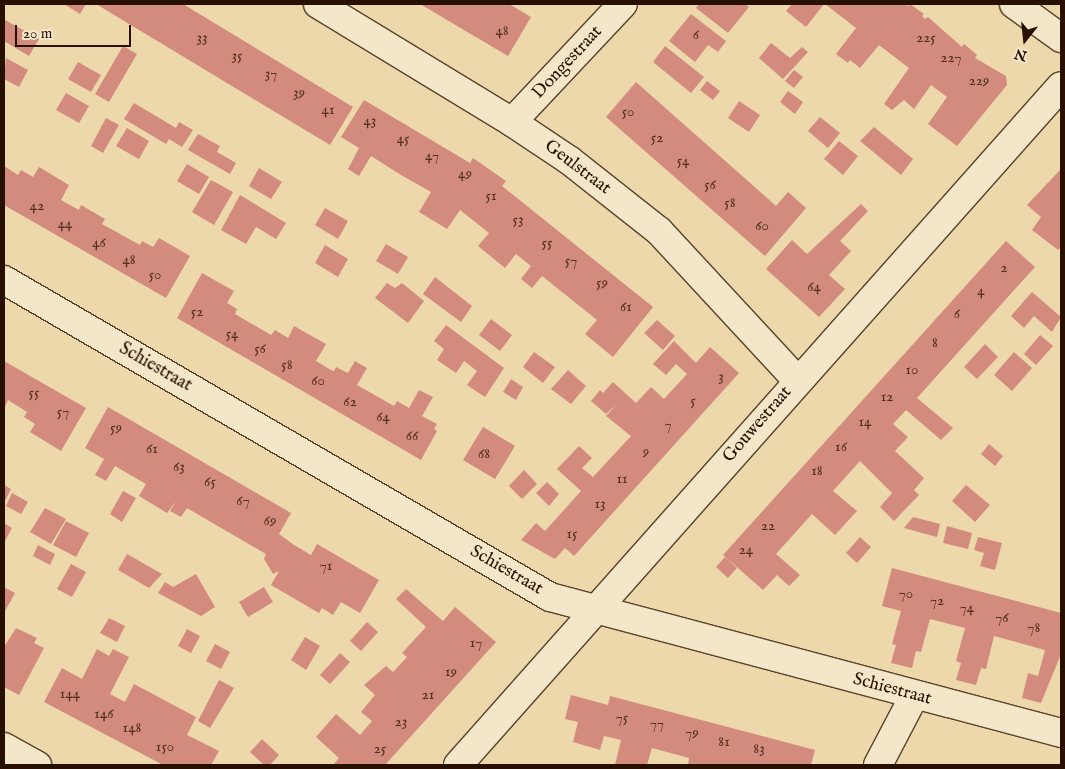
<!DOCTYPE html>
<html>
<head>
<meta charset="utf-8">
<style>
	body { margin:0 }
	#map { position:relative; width:1065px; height:769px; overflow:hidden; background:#edd8ac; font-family:"IM FELL English",serif }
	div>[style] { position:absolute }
	.building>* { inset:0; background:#d28b7d }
	.roads { filter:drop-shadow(1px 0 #59422b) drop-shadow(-1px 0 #59422b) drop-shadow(0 1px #59422b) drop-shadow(0 -1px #59422b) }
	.minor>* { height:28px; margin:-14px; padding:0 14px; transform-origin:14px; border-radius:14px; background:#f3e6c9 }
	.tertiary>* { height:28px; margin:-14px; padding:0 14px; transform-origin:14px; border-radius:14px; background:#f3e6c9 }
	span { translate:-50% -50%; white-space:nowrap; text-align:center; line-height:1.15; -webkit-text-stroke:5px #f3e6c9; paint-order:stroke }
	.number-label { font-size:15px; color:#522f1f }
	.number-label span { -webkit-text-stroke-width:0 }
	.street-label { font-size:18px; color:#281000 }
	.frame { position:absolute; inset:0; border:5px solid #281000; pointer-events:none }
	.north { position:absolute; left:1000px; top:15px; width:50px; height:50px; -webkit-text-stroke:4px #f3e6c9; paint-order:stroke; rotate:196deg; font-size:14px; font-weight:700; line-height:20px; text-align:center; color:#281000 }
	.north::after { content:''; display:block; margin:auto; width:18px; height:22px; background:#281000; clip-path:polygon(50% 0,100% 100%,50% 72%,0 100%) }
	.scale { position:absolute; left:15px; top:25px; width:116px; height:22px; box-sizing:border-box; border:2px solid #281000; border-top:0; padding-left:6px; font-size:15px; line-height:18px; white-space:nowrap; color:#281000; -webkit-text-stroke:4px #f3e6c9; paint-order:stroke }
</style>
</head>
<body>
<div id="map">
	<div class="building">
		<i style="clip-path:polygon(64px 4px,86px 4px,80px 14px)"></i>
		<i style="clip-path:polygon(96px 4px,183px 4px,353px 107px,330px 145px)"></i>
		<i style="clip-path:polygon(420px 4px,509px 4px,531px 17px,508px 56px)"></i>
		<i style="clip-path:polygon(699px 4px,745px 4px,749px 7px,728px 33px,696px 8px)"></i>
		<i style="clip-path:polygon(792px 4px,824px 4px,806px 27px,786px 11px)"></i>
		<i style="clip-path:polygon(825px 4px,904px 4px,908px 6px,910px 4px,924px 14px,922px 16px,925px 19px,928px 17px,962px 47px,964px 44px,977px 55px,975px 58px,1006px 76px,1007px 85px,957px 146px,928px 124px,947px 97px,931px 85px,914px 109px,904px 100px,892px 110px,884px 104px,909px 68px,879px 45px,860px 68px,850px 60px,848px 63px,836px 54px,856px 28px)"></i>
		<i style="clip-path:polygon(691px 14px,726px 41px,718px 52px,708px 45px,695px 62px,669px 41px)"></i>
		<i style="clip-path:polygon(5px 20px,39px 39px,29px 56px,4px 41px)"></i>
		<i style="clip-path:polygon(771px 43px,790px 58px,802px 47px,808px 52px,783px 79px,759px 58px)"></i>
		<i style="clip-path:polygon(123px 46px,137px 54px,109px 102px,95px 94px)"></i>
		<i style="clip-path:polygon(665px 46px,704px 77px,691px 93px,653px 62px)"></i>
		<i style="clip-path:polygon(6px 58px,28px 70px,19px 87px,4px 79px)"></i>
		<i style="clip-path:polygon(78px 62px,101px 75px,91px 92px,68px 79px)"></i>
		<i style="clip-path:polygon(794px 70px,803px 77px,794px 88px,785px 81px)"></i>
		<i style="clip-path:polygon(707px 81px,720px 91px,713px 100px,700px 90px)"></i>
		<i style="clip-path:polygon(636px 82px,776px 206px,788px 192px,806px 208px,765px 256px,606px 117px)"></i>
		<i style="clip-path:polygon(788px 91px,803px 102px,795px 114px,780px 102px)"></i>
		<i style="clip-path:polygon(66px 93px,89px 106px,79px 123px,56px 110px)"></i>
		<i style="clip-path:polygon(364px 100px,470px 163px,473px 158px,506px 181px,502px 186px,653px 307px,613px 357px,585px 334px,597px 320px,542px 276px,532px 288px,521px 279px,531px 266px,516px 254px,505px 268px,478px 246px,489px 233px,460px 210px,447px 229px,419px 212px,431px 192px,401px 175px,371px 156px,359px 176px,348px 169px,359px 148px,341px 137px)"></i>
		<i style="clip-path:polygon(739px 101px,760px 115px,749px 132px,728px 118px)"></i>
		<i style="clip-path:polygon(134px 103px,176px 128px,179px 122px,193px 130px,182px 147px,169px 139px,166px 144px,124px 119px)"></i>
		<i style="clip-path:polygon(820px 117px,840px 133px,828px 148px,808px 131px)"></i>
		<i style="clip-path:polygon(106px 118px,119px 125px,103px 153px,91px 146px)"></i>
		<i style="clip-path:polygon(874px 127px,913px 159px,901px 175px,860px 141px)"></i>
		<i style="clip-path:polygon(127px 128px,149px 141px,139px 159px,116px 146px)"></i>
		<i style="clip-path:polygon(198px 134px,220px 146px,217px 152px,236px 163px,230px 174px,188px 150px)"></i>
		<i style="clip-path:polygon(839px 141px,858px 156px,843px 175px,824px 159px)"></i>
		<i style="clip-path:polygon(187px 164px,209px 177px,199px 194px,177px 181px)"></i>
		<i style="clip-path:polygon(4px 166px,18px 175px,21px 170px,33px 177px,39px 167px,69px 185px,61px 200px,79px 210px,81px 205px,105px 219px,102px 224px,140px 245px,142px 241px,153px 247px,159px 238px,190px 256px,166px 298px,4px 205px)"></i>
		<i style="clip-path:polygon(259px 168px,282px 182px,271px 199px,249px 186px)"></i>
		<i style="clip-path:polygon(1061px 169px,1061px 247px,1058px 250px,1032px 230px,1041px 217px,1027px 205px)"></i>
		<i style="clip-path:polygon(211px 180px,233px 192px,214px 225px,192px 212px)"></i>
		<i style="clip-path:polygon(240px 195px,286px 223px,276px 239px,256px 227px,246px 244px,221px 230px)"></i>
		<i style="clip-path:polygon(861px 204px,868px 211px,840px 241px,851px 251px,829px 275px,845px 289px,819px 317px,766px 269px,792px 240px,807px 254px)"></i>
		<i style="clip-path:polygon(325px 208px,348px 221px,338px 239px,315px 225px)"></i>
		<i style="clip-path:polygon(1006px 241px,1035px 267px,917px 398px,953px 428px,941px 440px,906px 410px,893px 424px,908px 437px,895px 451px,924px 478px,914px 490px,919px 495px,894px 521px,880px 507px,892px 493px,860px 461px,833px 491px,857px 511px,835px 535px,812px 514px,776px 554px,800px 575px,789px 586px,777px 575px,763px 590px,723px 555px)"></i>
		<i style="clip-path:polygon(386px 244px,408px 257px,398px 274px,376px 261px)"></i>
		<i style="clip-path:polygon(325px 245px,348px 259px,338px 277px,315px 263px)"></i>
		<i style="clip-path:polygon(202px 273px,234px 291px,227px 303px,237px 309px,235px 314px,271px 335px,275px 330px,288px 338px,294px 326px,326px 344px,316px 361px,331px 370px,334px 371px,336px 367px,348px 373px,355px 361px,367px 368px,357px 385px,394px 406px,397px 401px,409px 408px,419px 390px,433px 397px,422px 416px,437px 424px,434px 429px,437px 431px,421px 460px,177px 318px)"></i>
		<i style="clip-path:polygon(435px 277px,472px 306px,461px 322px,423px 294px)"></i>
		<i style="clip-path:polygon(387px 283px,395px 288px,402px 283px,424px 301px,408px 323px,375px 298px)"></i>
		<i style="clip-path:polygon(1032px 292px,1061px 317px,1052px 332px,1034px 316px,1024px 328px,1011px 316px)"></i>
		<i style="clip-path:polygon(491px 319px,512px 335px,500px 351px,479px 335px)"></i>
		<i style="clip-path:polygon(657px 320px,675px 336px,663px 350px,644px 333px)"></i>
		<i style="clip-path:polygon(446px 325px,504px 368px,485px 397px,467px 385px,477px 371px,464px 361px,456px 373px,437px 360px,444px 349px,434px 341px)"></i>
		<i style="clip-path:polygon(1040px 335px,1053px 346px,1036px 365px,1024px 354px)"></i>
		<i style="clip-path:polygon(674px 341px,696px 363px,710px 347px,739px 373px,574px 556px,565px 548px,555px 559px,521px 540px,536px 523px,545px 531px,581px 491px,557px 469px,579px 446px,592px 458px,582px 468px,593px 477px,631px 436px,606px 416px,616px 405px,606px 414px,591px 401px,600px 390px,603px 393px,613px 382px,636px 403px,651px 387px,664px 399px,687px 374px,676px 364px,666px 375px,653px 364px)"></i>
		<i style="clip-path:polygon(985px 344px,998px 357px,977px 379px,964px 367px)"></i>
		<i style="clip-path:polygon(534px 352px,555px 367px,543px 383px,523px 367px)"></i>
		<i style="clip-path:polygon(1014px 352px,1032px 368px,1012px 391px,994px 375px)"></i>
		<i style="clip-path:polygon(4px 361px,86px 408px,61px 451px,30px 432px,35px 424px,24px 417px,27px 412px,8px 400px,4px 409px)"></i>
		<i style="clip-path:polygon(568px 370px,586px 386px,571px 404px,551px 389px)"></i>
		<i style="clip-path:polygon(511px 379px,523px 387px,516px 400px,503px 392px)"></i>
		<i style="clip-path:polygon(108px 407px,291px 513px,279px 534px,294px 545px,311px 555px,317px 544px,379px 580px,360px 613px,341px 602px,333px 615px,322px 608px,319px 613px,271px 585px,279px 571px,273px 574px,264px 559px,266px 554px,187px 508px,181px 517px,170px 511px,176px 501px,167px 513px,139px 496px,146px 484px,115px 466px,106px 481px,95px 475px,104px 459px,85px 448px)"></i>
		<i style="clip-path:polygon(483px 427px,515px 446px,495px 479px,463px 460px)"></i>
		<i style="clip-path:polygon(989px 444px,1003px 456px,995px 466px,981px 454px)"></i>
		<i style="clip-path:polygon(524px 470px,537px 484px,522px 499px,509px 486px)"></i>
		<i style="clip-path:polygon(547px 482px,559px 494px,549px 506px,536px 493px)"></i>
		<i style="clip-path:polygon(4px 485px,11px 489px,4px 503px)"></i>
		<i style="clip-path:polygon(966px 485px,990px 505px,975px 522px,952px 501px)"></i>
		<i style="clip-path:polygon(123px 491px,136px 498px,122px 522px,110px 514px)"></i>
		<i style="clip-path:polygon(12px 493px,28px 502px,21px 514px,6px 506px)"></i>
		<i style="clip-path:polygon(45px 508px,66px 519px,51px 544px,30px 532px)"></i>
		<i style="clip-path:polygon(913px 517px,940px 524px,937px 537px,904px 528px)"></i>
		<i style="clip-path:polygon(66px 521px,89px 533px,76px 557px,53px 545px)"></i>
		<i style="clip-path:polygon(4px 523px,12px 528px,4px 543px)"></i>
		<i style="clip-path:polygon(947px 526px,972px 533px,968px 549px,943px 543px)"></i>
		<i style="clip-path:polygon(860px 537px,871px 547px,857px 563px,846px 553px)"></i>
		<i style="clip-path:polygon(978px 537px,1002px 543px,995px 570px,980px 566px,984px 553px,974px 550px)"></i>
		<i style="clip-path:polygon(38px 545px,55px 554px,50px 565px,33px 556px)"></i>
		<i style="clip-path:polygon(127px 554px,162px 574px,149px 588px,118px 570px)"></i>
		<i style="clip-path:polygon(725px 557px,737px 568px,728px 578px,716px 567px)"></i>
		<i style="clip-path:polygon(71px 564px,86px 572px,72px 597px,57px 589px)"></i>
		<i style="clip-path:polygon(892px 568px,1061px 613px,1061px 654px,1041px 703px,1022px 698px,1028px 673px,1038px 676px,1045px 650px,994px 636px,986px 669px,981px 668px,976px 685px,956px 680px,961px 663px,956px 661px,965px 628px,930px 619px,921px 652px,916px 651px,912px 668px,891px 663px,896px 645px,892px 644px,901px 611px,882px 606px)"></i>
		<i style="clip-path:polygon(196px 574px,215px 607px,201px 616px,158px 593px,165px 582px,173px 587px)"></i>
		<i style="clip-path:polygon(4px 587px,15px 593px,4px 613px)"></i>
		<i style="clip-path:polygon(264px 587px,273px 602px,248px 617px,239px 602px)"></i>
		<i style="clip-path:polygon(406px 589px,443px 621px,455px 607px,496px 642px,385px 765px,333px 765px,339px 758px,316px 737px,336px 714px,360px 735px,372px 721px,361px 712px,375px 695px,364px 685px,386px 666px,393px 672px,407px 657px,402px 653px,426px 627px,396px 599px)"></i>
		<i style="clip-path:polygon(109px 618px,125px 626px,117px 642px,100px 633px)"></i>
		<i style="clip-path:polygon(367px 622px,378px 632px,361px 651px,350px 641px)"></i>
		<i style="clip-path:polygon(16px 628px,37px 638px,34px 643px,44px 648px,19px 695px,4px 687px,4px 647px)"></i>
		<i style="clip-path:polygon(187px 629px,200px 636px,191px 653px,178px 646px)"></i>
		<i style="clip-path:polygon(305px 637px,320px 646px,306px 670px,291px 660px)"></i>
		<i style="clip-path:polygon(215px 644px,230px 652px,221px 669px,206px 661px)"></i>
		<i style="clip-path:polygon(97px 649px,109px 656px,113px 649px,129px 657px,110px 694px,125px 702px,134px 684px,196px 717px,187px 735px,219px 751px,211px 765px,163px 765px,44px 702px,62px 668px,82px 679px)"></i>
		<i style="clip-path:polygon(340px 653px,350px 662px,330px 684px,320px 675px)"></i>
		<i style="clip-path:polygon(219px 680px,234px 688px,210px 728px,198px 721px)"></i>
		<i style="clip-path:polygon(571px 695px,608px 705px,610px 696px,815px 750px,811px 765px,688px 765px,689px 758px,652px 748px,647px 765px,615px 765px,621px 740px,604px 736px,600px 750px,573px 742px,578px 722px,565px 719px)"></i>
		<i style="clip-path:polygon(262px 739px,279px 755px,270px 765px,264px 765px,250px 752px)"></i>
	</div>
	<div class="roads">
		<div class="minor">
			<i style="left:318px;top:4px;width:227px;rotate:31.3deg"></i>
			<i style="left:512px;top:122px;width:69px;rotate:33.7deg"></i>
			<i style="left:569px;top:160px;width:115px;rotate:38.3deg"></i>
			<i style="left:659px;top:231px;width:203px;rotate:47.2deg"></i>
			<i style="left:512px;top:122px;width:162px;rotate:-46.8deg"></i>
			<i style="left:4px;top:280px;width:631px;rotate:30.14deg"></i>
			<i style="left:550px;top:597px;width:529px;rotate:14.9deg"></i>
			<i style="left:4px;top:747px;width:38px;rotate:29deg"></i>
			<i style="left:458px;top:765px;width:908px;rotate:-48.39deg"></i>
			<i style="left:878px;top:765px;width:78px;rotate:-62.4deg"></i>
		</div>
		<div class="tertiary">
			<i style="left:1014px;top:4px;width:58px;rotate:35.9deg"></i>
		</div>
	</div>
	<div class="number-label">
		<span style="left:502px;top:31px">48</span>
		<span style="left:696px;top:35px">6</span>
		<span style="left:202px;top:38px">33</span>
		<span style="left:926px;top:38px">225</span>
		<span style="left:237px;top:56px">35</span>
		<span style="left:951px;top:58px">227</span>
		<span style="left:271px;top:74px">37</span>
		<span style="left:979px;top:81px">229</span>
		<span style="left:299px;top:93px">39</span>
		<span style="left:328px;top:110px">41</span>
		<span style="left:628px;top:112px">50</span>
		<span style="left:370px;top:121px">43</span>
		<span style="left:657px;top:138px">52</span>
		<span style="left:403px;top:139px">45</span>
		<span style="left:432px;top:156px">47</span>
		<span style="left:683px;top:161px">54</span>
		<span style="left:465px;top:174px">49</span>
		<span style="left:710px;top:185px">56</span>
		<span style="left:491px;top:196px">51</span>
		<span style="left:730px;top:203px">58</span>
		<span style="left:37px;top:206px">42</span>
		<span style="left:518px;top:220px">53</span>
		<span style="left:65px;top:224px">44</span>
		<span style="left:762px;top:226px">60</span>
		<span style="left:99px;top:243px">46</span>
		<span style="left:547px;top:243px">55</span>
		<span style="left:129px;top:260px">48</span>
		<span style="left:571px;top:261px">57</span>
		<span style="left:1004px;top:268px">2</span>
		<span style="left:155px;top:275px">50</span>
		<span style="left:602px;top:283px">59</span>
		<span style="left:814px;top:287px">64</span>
		<span style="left:981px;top:291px">4</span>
		<span style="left:626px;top:307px">61</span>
		<span style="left:197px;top:312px">52</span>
		<span style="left:957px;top:314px">6</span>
		<span style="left:232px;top:334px">54</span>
		<span style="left:935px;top:343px">8</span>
		<span style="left:260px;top:349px">56</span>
		<span style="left:287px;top:365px">58</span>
		<span style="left:912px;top:370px">10</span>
		<span style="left:721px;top:377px">3</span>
		<span style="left:318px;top:381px">60</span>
		<span style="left:34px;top:393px">55</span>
		<span style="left:887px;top:397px">12</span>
		<span style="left:693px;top:401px">5</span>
		<span style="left:350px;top:402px">62</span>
		<span style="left:63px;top:412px">57</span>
		<span style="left:383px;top:417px">64</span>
		<span style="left:865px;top:422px">14</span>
		<span style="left:668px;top:425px">7</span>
		<span style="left:116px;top:428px">59</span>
		<span style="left:412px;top:436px">66</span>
		<span style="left:841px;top:447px">16</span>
		<span style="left:152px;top:449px">61</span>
		<span style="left:646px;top:452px">9</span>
		<span style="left:484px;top:454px">68</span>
		<span style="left:179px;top:467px">63</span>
		<span style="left:817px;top:471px">18</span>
		<span style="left:622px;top:479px">11</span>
		<span style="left:210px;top:482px">65</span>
		<span style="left:243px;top:501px">67</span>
		<span style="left:600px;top:504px">13</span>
		<span style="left:270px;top:521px">69</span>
		<span style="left:768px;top:526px">22</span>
		<span style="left:572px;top:534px">15</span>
		<span style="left:746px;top:550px">24</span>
		<span style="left:326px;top:566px">71</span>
		<span style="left:906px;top:594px">70</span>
		<span style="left:937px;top:601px">72</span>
		<span style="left:967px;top:608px">74</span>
		<span style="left:1002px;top:618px">76</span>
		<span style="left:1034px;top:628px">78</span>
		<span style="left:476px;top:643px">17</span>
		<span style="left:451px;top:672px">19</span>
		<span style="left:70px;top:694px">144</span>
		<span style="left:428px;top:695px">21</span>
		<span style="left:104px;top:714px">146</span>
		<span style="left:622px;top:718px">75</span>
		<span style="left:401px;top:722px">23</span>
		<span style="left:657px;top:724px">77</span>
		<span style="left:132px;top:728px">148</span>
		<span style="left:692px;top:733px">79</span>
		<span style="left:724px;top:742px">81</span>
		<span style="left:165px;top:747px">150</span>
		<span style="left:380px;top:749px">25</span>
		<span style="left:759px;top:749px">83</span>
	</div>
	<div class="street-label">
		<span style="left:568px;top:63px;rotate:-47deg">Dongestraat</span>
		<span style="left:577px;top:168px;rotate:37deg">Geulstraat</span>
		<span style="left:155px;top:368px;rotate:30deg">Schiestraat</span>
		<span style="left:758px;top:425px;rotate:-49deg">Gouwestraat</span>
		<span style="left:506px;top:571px;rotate:30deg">Schiestraat</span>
		<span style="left:892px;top:690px;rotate:15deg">Schiestraat</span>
	</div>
	<div class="frame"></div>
	<div class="north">N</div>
	<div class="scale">20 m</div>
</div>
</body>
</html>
